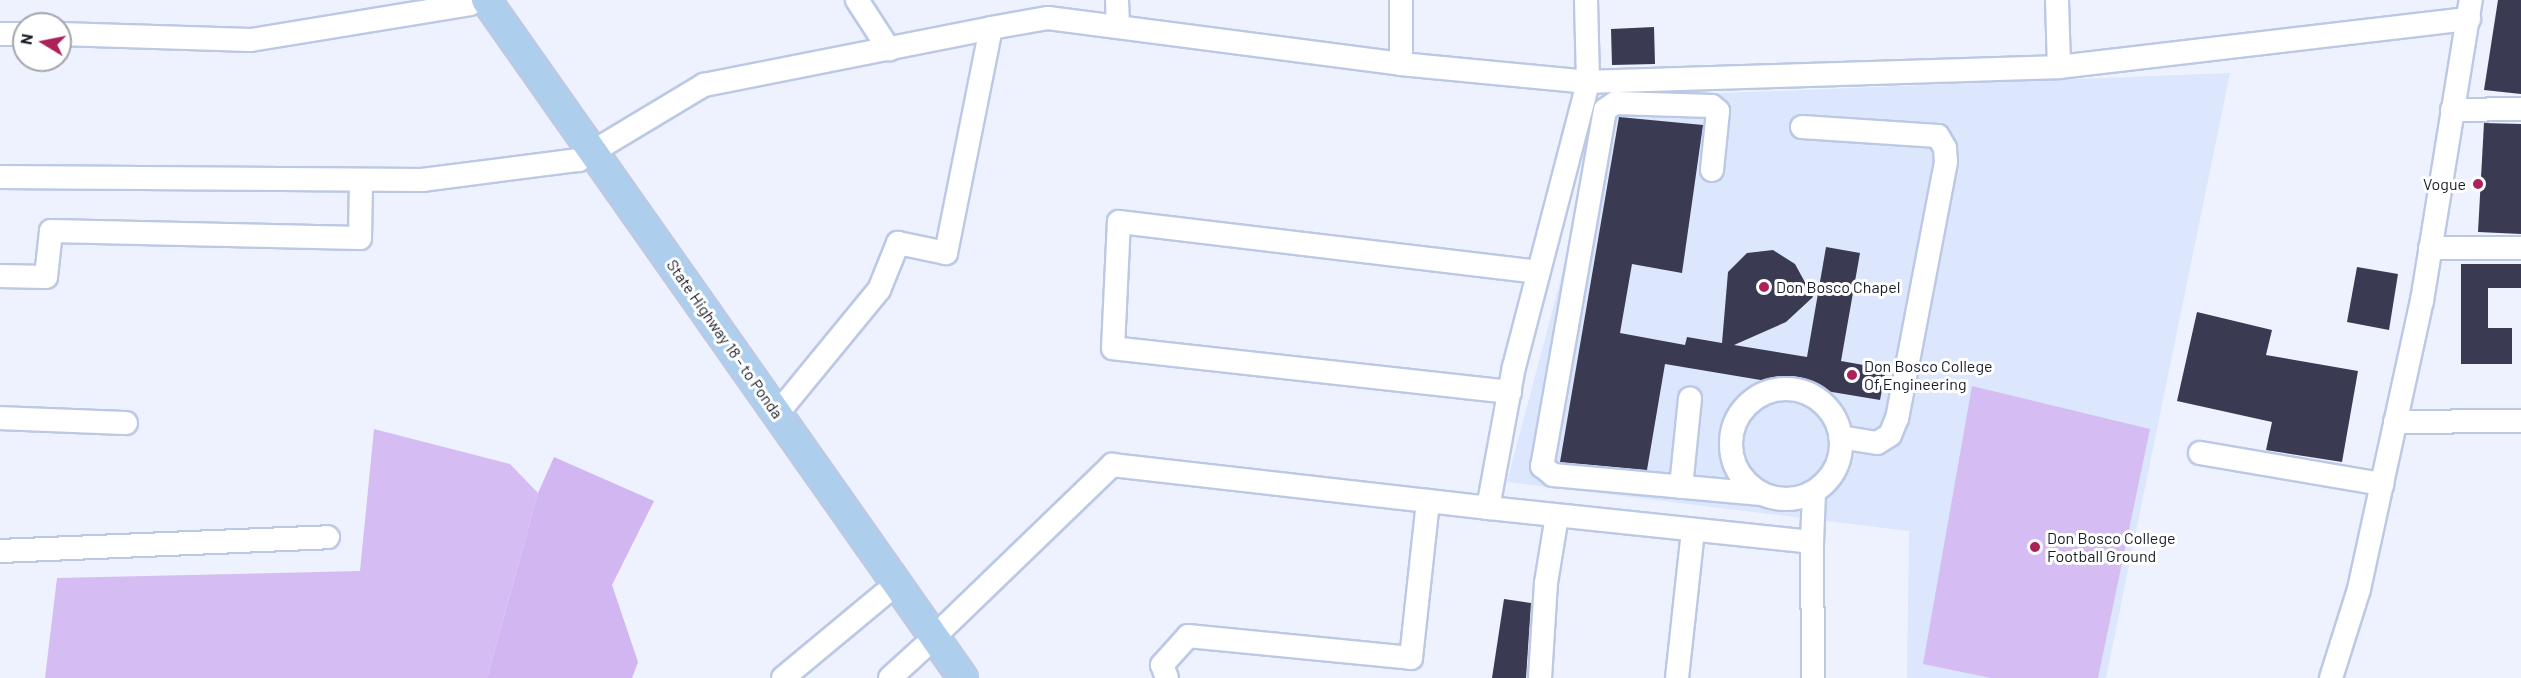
<!DOCTYPE html>
<html>
<head>
<meta charset="utf-8">
<style>
	body { margin:0 }
	#map { position:relative; width:2521px; height:678px; overflow:hidden; background:#edf2fe; font-family:Barlow,sans-serif }
	div>[style] { position:absolute }
	.built>* { inset:0; background:#dce6fc }
	.green>* { inset:0; background:#d5bdf3 }
	.forest>* { inset:0; background:#d1b6f2 }
	.building>* { inset:0; background:#3b3a53 }
	.roads { filter:drop-shadow(2px 0 #bcc9e5) drop-shadow(-2px 0 #bcc9e5) drop-shadow(0 2px #bcc9e5) drop-shadow(0 -2px #bcc9e5) }
	.minor>* { height:22px; margin:-11px; padding:0 11px; transform-origin:11px; border-radius:11px; background:#fff }
	.minor>.ring { margin:-11px; padding:0; box-sizing:content-box; background:none; border:22px solid #fff; border-radius:50% }
	.major>* { height:28px; margin:-14px; padding:0 14px; transform-origin:14px; border-radius:14px; background:#adceec }
	.dots>* { width:16px; height:16px; translate:-50% -50%; box-sizing:border-box; border:3px solid #fff; border-radius:50% }
	span { translate:-50% -50%; white-space:nowrap; text-align:center; line-height:1.15; -webkit-text-stroke:6px #fff; paint-order:stroke }
	.poi-label { font-size:16px; color:#191d27 }
	.right { translate:-100% -50%; text-align:right }
	.left { translate:0 -50%; text-align:left }
	.street-label { font-size:16px; color:#191d27 }
	.north { position:absolute; left:12px; top:12px; width:60px; height:60px; box-sizing:border-box; background:#fff; border:2px solid #a3a5a9; border-radius:50%; rotate:280deg; font-size:16px; font-weight:700; line-height:24px; text-align:center; color:#191d27 }
	.north::after { content:''; display:block; margin:auto; width:21px; height:27px; background:#ae2059; clip-path:polygon(50% 0,100% 100%,50% 72%,0 100%) }
</style>
</head>
<body>
<div id="map">
	<div class="built">
		<i style="clip-path:polygon(2230px 73px,2106px 678px,1907px 678px,1909px 531px,1507px 482px,1564px 267px,1598px 98px)"></i>
	</div>
	<div class="green">
		<i style="clip-path:polygon(1972px 386px,2150px 429px,2098px 678px,1991px 678px,1923px 664px)"></i>
		<i style="clip-path:polygon(374px 429px,510px 464px,538px 493px,487px 678px,45px 678px,57px 578px,360px 571px)"></i>
	</div>
	<div class="forest">
		<i style="clip-path:polygon(554px 457px,654px 501px,612px 585px,638px 662px,632px 678px,487px 678px,538px 493px)"></i>
	</div>
	<div class="building">
		<i style="clip-path:polygon(2498px 0,2521px 0,2521px 94px,2484px 90px)"></i>
		<i style="clip-path:polygon(1654px 27px,1655px 64px,1612px 65px,1611px 29px)"></i>
		<i style="clip-path:polygon(1619px 117px,1703px 125px,1682px 273px,1632px 264px,1620px 333px,1685px 345px,1687px 337px,1722px 343px,1728px 272px,1747px 253px,1773px 250px,1795px 264px,1813px 297px,1786px 322px,1734px 345px,1807px 357px,1826px 247px,1860px 253px,1841px 361px,1886px 369px,1880px 400px,1665px 364px,1647px 470px,1560px 462px)"></i>
		<i style="clip-path:polygon(2484px 123px,2521px 124px,2521px 234px,2478px 232px)"></i>
		<i style="clip-path:polygon(2461px 264px,2521px 264px,2521px 288px,2488px 288px,2488px 328px,2512px 328px,2512px 364px,2461px 364px)"></i>
		<i style="clip-path:polygon(2357px 267px,2398px 274px,2389px 330px,2347px 322px)"></i>
		<i style="clip-path:polygon(2197px 312px,2272px 330px,2266px 355px,2358px 371px,2342px 462px,2266px 450px,2272px 422px,2177px 401px)"></i>
		<i style="clip-path:polygon(1504px 599px,1531px 603px,1526px 678px,1492px 678px)"></i>
	</div>
	<div class="roads">
		<div class="minor">
			<i style="left:857px;top:0;width:59px;rotate:56.9deg"></i>
			<i style="left:1117px;top:0;width:27px;rotate:88deg"></i>
			<i style="left:2057px;top:0;width:67px;rotate:88.3deg"></i>
			<i style="left:0;top:34px;width:24px"></i>
			<i style="left:60px;top:34px;width:191px;rotate:1.8deg"></i>
			<i style="left:251px;top:40px;width:222px;rotate:-9.3deg"></i>
			<i style="left:1401px;top:64px;width:188px;rotate:5.5deg"></i>
			<i style="left:1588px;top:82px;width:82px;rotate:-91.4deg"></i>
			<i style="left:2452px;top:110px;width:69px;rotate:-0.8deg"></i>
			<i style="left:1802px;top:127px;width:136px;rotate:3.8deg"></i>
			<i style="left:1938px;top:136px;width:14px;rotate:60deg"></i>
			<i style="left:1945px;top:148px;width:14px;rotate:86deg"></i>
			<i style="left:1946px;top:162px;width:261px;rotate:100.8deg"></i>
			<i style="left:1897px;top:418px;width:18px;rotate:112deg"></i>
			<i style="left:1890px;top:435px;width:15px;rotate:148deg"></i>
			<i style="left:1877px;top:443px;width:37px;rotate:-171deg"></i>
			<i style="left:1712px;top:170px;width:59px;rotate:-84.2deg"></i>
			<i style="left:1718px;top:111px;width:8px;rotate:-140deg"></i>
			<i style="left:1712px;top:106px;width:97px;rotate:-178.2deg"></i>
			<i style="left:1615px;top:103px;width:12px;rotate:145deg"></i>
			<i style="left:1605px;top:110px;width:362px;rotate:100deg"></i>
			<i style="left:1542px;top:466px;width:14px;rotate:39deg"></i>
			<i style="left:1553px;top:475px;width:209px;rotate:5.2deg"></i>
			<i style="left:0;top:177px;width:422px;rotate:0.4deg"></i>
			<i style="left:422px;top:180px;width:158px;rotate:-7.3deg"></i>
			<i style="left:579px;top:160px;width:146px;rotate:-31deg"></i>
			<i style="left:704px;top:85px;width:293px;rotate:-11.2deg"></i>
			<i style="left:2430px;top:248px;width:91px"></i>
			<i style="left:0;top:276px;width:46px;rotate:1.2deg"></i>
			<i style="left:46px;top:277px;width:46px;rotate:-83.8deg"></i>
			<i style="left:51px;top:231px;width:309px;rotate:1.3deg"></i>
			<i style="left:360px;top:238px;width:58px;rotate:-89deg"></i>
			<i class="ring" style="left:1731px;top:389px;width:88px;height:88px"></i>
			<i style="left:1510px;top:392px;width:399px;rotate:-173.7deg"></i>
			<i style="left:1113px;top:348px;width:126px;rotate:-87.3deg"></i>
			<i style="left:1119px;top:222px;width:422px;rotate:6.8deg"></i>
			<i style="left:777px;top:414px;width:161px;rotate:-50.6deg"></i>
			<i style="left:879px;top:290px;width:51px;rotate:-68deg"></i>
			<i style="left:898px;top:243px;width:49px;rotate:11.8deg"></i>
			<i style="left:946px;top:253px;width:229px;rotate:-78.7deg"></i>
			<i style="left:991px;top:28px;width:58px;rotate:-10deg"></i>
			<i style="left:1048px;top:18px;width:356px;rotate:7.4deg"></i>
			<i style="left:1401px;top:64px;width:64px;rotate:-90deg"></i>
			<i style="left:0;top:418px;width:126px;rotate:2.3deg"></i>
			<i style="left:2395px;top:422px;width:126px;rotate:-0.5deg"></i>
			<i style="left:2200px;top:453px;width:185px;rotate:9.7deg"></i>
			<i style="left:1681px;top:487px;width:89px;rotate:-84.2deg"></i>
			<i style="left:1812px;top:542px;width:49px;rotate:-87.7deg"></i>
			<i style="left:0;top:551px;width:328px;rotate:-2.4deg"></i>
			<i style="left:934px;top:637px;width:248px;rotate:-44deg"></i>
			<i style="left:1112px;top:465px;width:378px;rotate:6.5deg"></i>
			<i style="left:783px;top:678px;width:131px;rotate:-39.7deg"></i>
			<i style="left:890px;top:678px;width:45px;rotate:-42.3deg"></i>
			<i style="left:1167px;top:678px;width:14px;rotate:-111deg"></i>
			<i style="left:1162px;top:665px;width:39px;rotate:-48deg"></i>
			<i style="left:1188px;top:636px;width:224px;rotate:5.6deg"></i>
			<i style="left:1411px;top:658px;width:158px;rotate:-83.8deg"></i>
			<i style="left:1540px;top:678px;width:95px;rotate:-86.4deg"></i>
			<i style="left:1546px;top:583px;width:68px;rotate:-80.7deg"></i>
			<i style="left:1677px;top:678px;width:149px;rotate:-83.8deg"></i>
			<i style="left:1813px;top:678px;width:136px;rotate:-90.4deg"></i>
			<i style="left:1812px;top:542px;width:326px;rotate:-174deg"></i>
			<i style="left:1488px;top:508px;width:143px;rotate:-79.6deg"></i>
			<i style="left:1514px;top:367px;width:294px;rotate:-75.4deg"></i>
			<i style="left:1588px;top:82px;width:471px;rotate:-1.8deg"></i>
			<i style="left:2059px;top:67px;width:413px;rotate:-6.7deg"></i>
			<i style="left:2331px;top:678px;width:93px;rotate:-72.5deg"></i>
			<i style="left:2359px;top:589px;width:295px;rotate:-77.7deg"></i>
			<i style="left:2422px;top:301px;width:305px;rotate:-80.8deg"></i>
		</div>
		<div class="major">
			<i style="left:486px;top:0;width:829px;rotate:54.87deg"></i>
		</div>
	</div>
	<div class="dots">
		<i style="left:2478px;top:184px;background:#ae2059"></i>
		<i style="left:1764px;top:287px;background:#ae2059"></i>
		<i style="left:1852px;top:375px;background:#ae2059"></i>
		<i style="left:2035px;top:547px;background:#ae2059"></i>
	</div>
	<div class="poi-label">
		<span class="right" style="left:2466px;top:184px">Vogue</span>
		<span class="left" style="left:1776px;top:287px">Don Bosco Chapel</span>
		<span class="left" style="left:1864px;top:375px">Don Bosco College<br>Of Engineering</span>
		<span class="left" style="left:2047px;top:547px">Don Bosco College<br>Football Ground</span>
	</div>
	<div class="street-label">
		<span style="left:725px;top:339px;rotate:55deg">State Highway 18 - to Ponda</span>
	</div>
	<div class="north">N</div>
</div>
</body>
</html>
